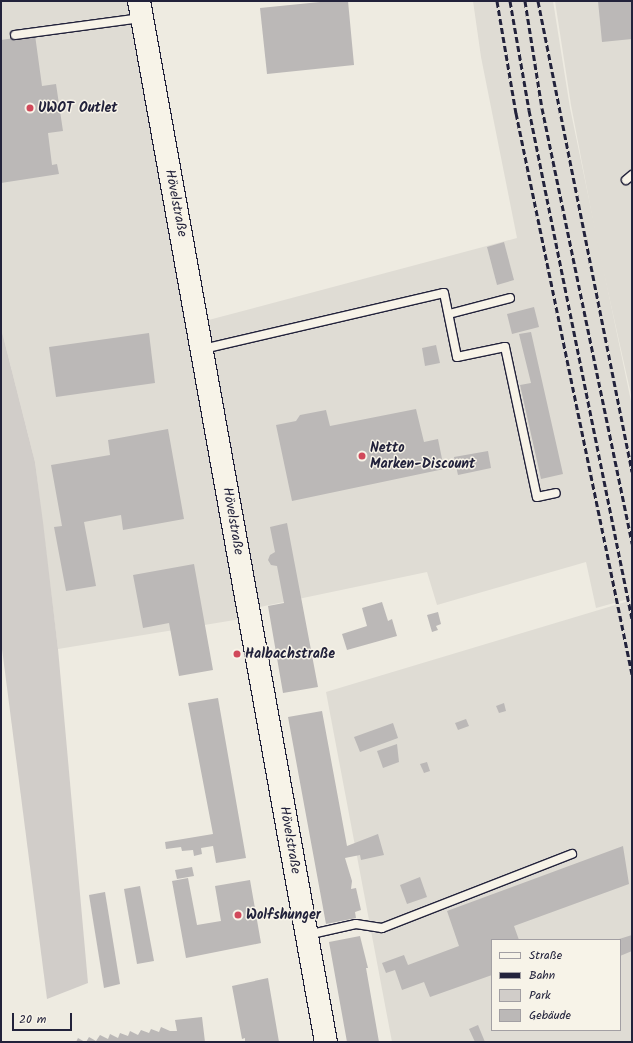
<!DOCTYPE html>
<html>
<head>
<meta charset="utf-8">
<style>
	body { margin:0 }
	#map { position:relative; width:633px; height:1043px; overflow:hidden; background:#eeebe1; font-family:Kalam,sans-serif }
	div>[style] { position:absolute }
	.built>* { inset:0; background:#dfdcd4 }
	.green>* { inset:0; background:#d1cdc9 }
	.building>* { inset:0; background:#bbb8b7 }
	.roads { filter:drop-shadow(1px 0 #22223b) drop-shadow(-1px 0 #22223b) drop-shadow(0 1px #22223b) drop-shadow(0 -1px #22223b) }
	.service>* { height:8px; margin:-4px; padding:0 4px; transform-origin:4px; border-radius:4px; background:#f7f3e8 }
	.secondary>* { height:22px; margin:-11px; padding:0 11px; transform-origin:11px; border-radius:11px; background:#f7f3e8 }
	.rail>* { height:3px; margin-top:-1.5px; transform-origin:0; background:repeating-linear-gradient(90deg,#22223b 0 6px,transparent 0 9px) }
	.dots>* { width:11px; height:11px; translate:-50% -50%; box-sizing:border-box; border:2px solid #f7f3e8; border-radius:50% }
	span { translate:-50% -50%; white-space:nowrap; text-align:center; line-height:1.15; -webkit-text-stroke:3px #f7f3e8; paint-order:stroke }
	.poi-label { font-size:14px; color:#22223b; font-weight:700 }
	.left { translate:0 -50%; text-align:left }
	.street-label { font-size:14px; color:#22223b }
	.frame { position:absolute; inset:0; border:2px solid #22223b; pointer-events:none }
	.legend { position:absolute; left:491px; top:939px; width:130px; height:92px; box-sizing:border-box; background:#f7f3e8; border:1px solid #a29fa3; margin:0; padding:5px 7px; list-style:none; font-size:12px; color:#22223b }
	.legend li { display:flex; align-items:center; gap:8px; height:20px }
	.legend b { width:20px; border:1px solid #a29fa3 }
	.scale { position:absolute; left:12px; top:1013px; width:60px; height:18px; box-sizing:border-box; border:2px solid #22223b; border-top:0; padding-left:5px; font-size:12px; line-height:14px; white-space:nowrap; color:#22223b; -webkit-text-stroke:3px #f7f3e8; paint-order:stroke }
</style>
</head>
<body>
<div id="map">
	<div class="built">
		<i style="clip-path:polygon(1px 1px,137px 1px,247px 618px,58px 649px,35px 462px,1px 328px)"></i>
		<i style="clip-path:polygon(473px 1px,553px 1px,570px 108px,632px 406px,632px 598px,596px 608px,586px 562px,437px 605px,427px 572px,251px 609px,201px 322px,517px 238px,481px 57px)"></i>
		<i style="clip-path:polygon(555px 1px,632px 1px,632px 399px,598px 247px,571px 105px)"></i>
		<i style="clip-path:polygon(evenodd,632px 600px,632px 1042px,392px 1042px,326px 692px,632px 600px,492px 940px,620px 940px,620px 1030px,492px 1030px,492px 940px)"></i>
	</div>
	<div class="green">
		<i style="clip-path:polygon(1px 328px,35px 462px,43px 522px,58px 649px,88px 983px,47px 999px,1px 641px)"></i>
	</div>
	<div class="building">
		<i style="clip-path:polygon(330px 1px,348px 1px,354px 65px,267px 74px,260px 8px)"></i>
		<i style="clip-path:polygon(598px 1px,632px 1px,632px 39px,602px 42px)"></i>
		<i style="clip-path:polygon(35px 35px,42px 86px,56px 84px,63px 131px,48px 133px,52px 165px,57px 164px,59px 174px,1px 183px,1px 40px)"></i>
		<i style="clip-path:polygon(504px 242px,514px 280px,497px 285px,487px 247px)"></i>
		<i style="clip-path:polygon(534px 307px,539px 327px,512px 334px,507px 314px)"></i>
		<i style="clip-path:polygon(531px 332px,563px 474px,541px 479px,520px 385px,531px 383px,519px 334px)"></i>
		<i style="clip-path:polygon(149px 333px,155px 383px,56px 397px,49px 347px)"></i>
		<i style="clip-path:polygon(436px 345px,440px 363px,425px 366px,422px 348px)"></i>
		<i style="clip-path:polygon(416px 409px,424px 442px,438px 439px,444px 469px,292px 501px,276px 425px,296px 421px,300px 415px,326px 410px,330px 426px)"></i>
		<i style="clip-path:polygon(168px 429px,184px 519px,123px 530px,121px 515px,84px 522px,96px 586px,66px 591px,54px 527px,62px 526px,51px 465px,110px 455px,108px 440px)"></i>
		<i style="clip-path:polygon(488px 451px,491px 468px,458px 475px,454px 457px)"></i>
		<i style="clip-path:polygon(287px 523px,318px 687px,283px 693px,268px 606px,284px 603px,277px 566px,271px 565px,268px 560px,270px 555px,275px 552px,270px 527px)"></i>
		<i style="clip-path:polygon(194px 564px,213px 670px,179px 676px,169px 623px,143px 628px,133px 575px)"></i>
		<i style="clip-path:polygon(382px 602px,388px 621px,392px 619px,397px 636px,347px 650px,342px 634px,367px 626px,362px 608px)"></i>
		<i style="clip-path:polygon(438px 612px,441px 624px,436px 626px,438px 630px,432px 632px,427px 615px)"></i>
		<i style="clip-path:polygon(218px 698px,246px 858px,216px 863px,213px 846px,201px 848px,202px 854px,194px 856px,193px 850px,182px 851px,181px 847px,166px 849px,165px 842px,213px 834px,188px 703px)"></i>
		<i style="clip-path:polygon(504px 703px,506px 711px,499px 713px,496px 706px)"></i>
		<i style="clip-path:polygon(322px 711px,347px 846px,378px 834px,384px 855px,361px 860px,360px 855px,345px 858px,352px 881px,351px 889px,356px 888px,361px 910px,355px 912px,356px 918px,326px 924px,288px 717px)"></i>
		<i style="clip-path:polygon(466px 719px,469px 726px,458px 730px,455px 723px)"></i>
		<i style="clip-path:polygon(393px 723px,398px 738px,360px 752px,354px 737px)"></i>
		<i style="clip-path:polygon(397px 744px,399px 762px,383px 768px,377px 751px)"></i>
		<i style="clip-path:polygon(427px 762px,430px 771px,424px 773px,420px 764px)"></i>
		<i style="clip-path:polygon(623px 846px,629px 884px,514px 926px,519px 940px,492px 940px,492px 975px,430px 997px,424px 982px,402px 990px,395px 970px,386px 973px,382px 963px,404px 955px,408px 965px,459px 946px,447px 911px)"></i>
		<i style="clip-path:polygon(192px 867px,194px 876px,177px 879px,175px 870px)"></i>
		<i style="clip-path:polygon(420px 877px,427px 897px,407px 904px,400px 885px)"></i>
		<i style="clip-path:polygon(188px 878px,197px 925px,221px 921px,215px 886px,250px 880px,261px 943px,186px 958px,172px 881px)"></i>
		<i style="clip-path:polygon(140px 886px,154px 961px,137px 964px,124px 889px)"></i>
		<i style="clip-path:polygon(105px 892px,120px 984px,104px 988px,89px 895px)"></i>
		<i style="clip-path:polygon(632px 935px,632px 951px,620px 956px,620px 940px,616px 940px)"></i>
		<i style="clip-path:polygon(360px 936px,368px 968px,366px 968px,379px 1042px,347px 1042px,329px 942px)"></i>
		<i style="clip-path:polygon(268px 978px,279px 1042px,245px 1042px,245px 1038px,242px 1039px,232px 986px)"></i>
		<i style="clip-path:polygon(202px 1017px,205px 1042px,86px 1042px,89px 1037px,96px 1041px,100px 1035px,108px 1039px,110px 1034px,118px 1038px,120px 1033px,128px 1036px,130px 1031px,138px 1035px,141px 1030px,149px 1033px,151px 1029px,159px 1032px,161px 1027px,170px 1031px,177px 1031px,175px 1020px)"></i>
		<i style="clip-path:polygon(478px 1025px,485px 1042px,475px 1042px,469px 1029px)"></i>
		<i style="clip-path:polygon(78px 1038px,85px 1042px,76px 1042px)"></i>
	</div>
	<div class="roads">
		<div class="service">
			<i style="left:15px;top:35px;width:127px;rotate:-7.7deg"></i>
			<i style="left:626px;top:180px;width:8px;rotate:-40deg"></i>
			<i style="left:449px;top:314px;width:63px;rotate:-14.7deg"></i>
			<i style="left:203px;top:349px;width:247px;rotate:-13.1deg"></i>
			<i style="left:444px;top:293px;width:65px;rotate:78.5deg"></i>
			<i style="left:457px;top:357px;width:49px;rotate:-11.8deg"></i>
			<i style="left:505px;top:347px;width:153px;rotate:78deg"></i>
			<i style="left:537px;top:497px;width:19px;rotate:-12deg"></i>
			<i style="left:307px;top:935px;width:50px;rotate:-12.7deg"></i>
			<i style="left:356px;top:924px;width:26px;rotate:9deg"></i>
			<i style="left:382px;top:928px;width:204px;rotate:-21.3deg"></i>
		</div>
		<div class="secondary">
			<i style="left:139px;top:1px;width:1058px;rotate:79.82deg"></i>
		</div>
	</div>
	<div class="rail">
		<i style="left:497px;top:1px;width:114px;rotate:80.4deg"></i>
		<i style="left:516px;top:113px;width:573px;rotate:78.32deg"></i>
		<i style="left:510px;top:1px;width:111px;rotate:80.1deg"></i>
		<i style="left:529px;top:110px;width:519px;rotate:78.56deg"></i>
		<i style="left:525px;top:1px;width:108px;rotate:81deg"></i>
		<i style="left:542px;top:108px;width:445px;rotate:78.3deg"></i>
		<i style="left:538px;top:1px;width:480px;rotate:78.7deg"></i>
	</div>
	<div class="dots">
		<i style="left:30px;top:108px;background:#d1495b"></i>
		<i style="left:362px;top:456px;background:#d1495b"></i>
		<i style="left:237px;top:654px;background:#d1495b"></i>
		<i style="left:238px;top:915px;background:#d1495b"></i>
	</div>
	<div class="poi-label">
		<span class="left" style="left:38px;top:108px">UWOT Outlet</span>
		<span class="left" style="left:370px;top:456px">Netto<br>Marken-Discount</span>
		<span class="left" style="left:245px;top:654px">Halbachstraße</span>
		<span class="left" style="left:246px;top:915px">Wolfshunger</span>
	</div>
	<div class="street-label">
		<span style="left:176px;top:203px;rotate:79deg">Hövelstraße</span>
		<span style="left:233px;top:521px;rotate:80deg">Hövelstraße</span>
		<span style="left:290px;top:840px;rotate:80deg">Hövelstraße</span>
	</div>
	<div class="frame"></div>
	<ul class="legend">
	<li><b style="height:5px;background:#f7f3e8"></b>Straße</li>
	<li><b style="height:5px;background:#22223b"></b>Bahn</li>
	<li><b style="height:11px;background:#d1cdc9"></b>Park</li>
	<li><b style="height:11px;background:#bbb8b7"></b>Gebäude</li>
	</ul>
	<div class="scale">20 m</div>
</div>
</body>
</html>
